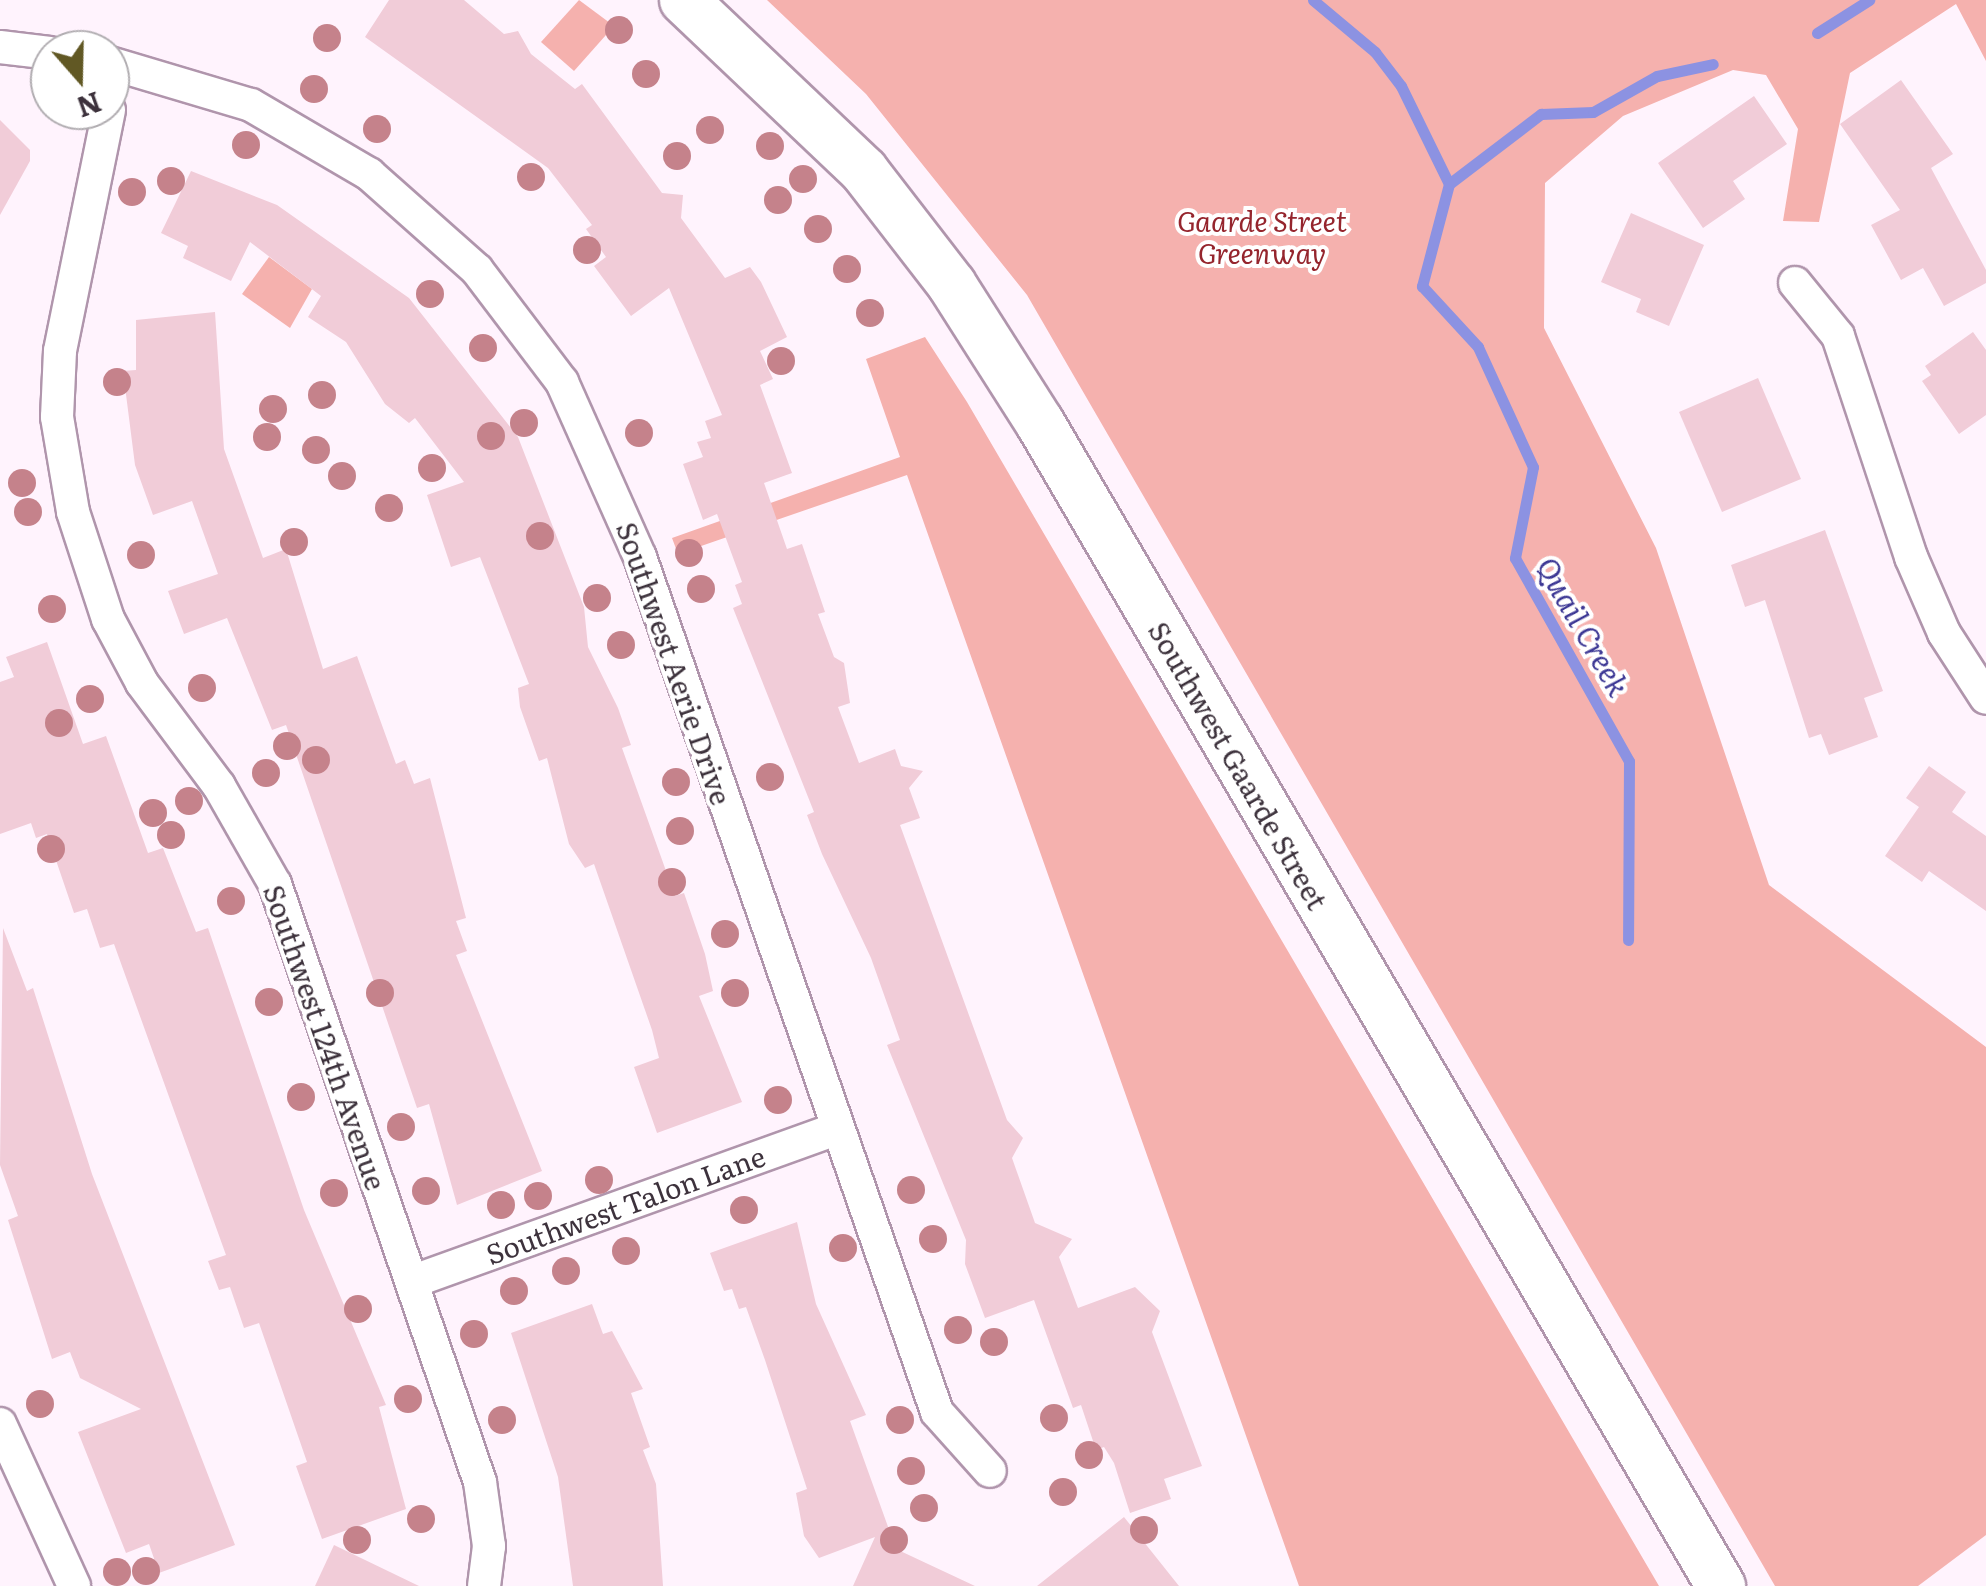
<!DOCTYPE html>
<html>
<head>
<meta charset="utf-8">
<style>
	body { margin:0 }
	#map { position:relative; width:1986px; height:1586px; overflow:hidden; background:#fff3fd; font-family:Literata,serif }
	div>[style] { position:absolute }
	.green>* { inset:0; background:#f5b1ae }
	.stream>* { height:11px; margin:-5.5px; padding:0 5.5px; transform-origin:5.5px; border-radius:5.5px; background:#8c92e2 }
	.building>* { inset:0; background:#f1ccd8 }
	.roads { filter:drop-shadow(2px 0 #b095ac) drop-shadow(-2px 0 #b095ac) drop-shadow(0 2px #b095ac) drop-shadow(0 -2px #b095ac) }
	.minor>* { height:32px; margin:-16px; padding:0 16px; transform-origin:16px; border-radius:16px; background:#fff }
	.secondary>* { height:48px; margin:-24px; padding:0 24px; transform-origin:24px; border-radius:24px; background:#fff }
	.trees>* { width:28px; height:28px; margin:-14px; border-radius:50%; background:#c5828b }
	span { translate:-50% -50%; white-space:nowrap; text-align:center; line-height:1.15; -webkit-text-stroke:8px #fff; paint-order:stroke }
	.park-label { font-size:28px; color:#95252d; font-style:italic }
	.street-label { font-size:28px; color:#3d323c }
	.water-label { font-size:30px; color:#3c3794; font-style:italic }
	.north { position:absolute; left:30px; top:30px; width:100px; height:100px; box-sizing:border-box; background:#fff; border:2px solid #b1adb1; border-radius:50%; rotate:160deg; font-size:28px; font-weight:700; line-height:40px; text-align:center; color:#3d323c }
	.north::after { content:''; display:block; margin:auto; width:35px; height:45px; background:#615824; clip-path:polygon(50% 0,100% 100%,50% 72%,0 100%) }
</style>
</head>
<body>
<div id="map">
	<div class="green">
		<i style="clip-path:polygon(579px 0,614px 26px,574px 71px,541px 42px)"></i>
		<i style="clip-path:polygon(767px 0,1986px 0,1986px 61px,1956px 4px,1850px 73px,1819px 222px,1783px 221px,1798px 129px,1766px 75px,1733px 70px,1623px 116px,1545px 183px,1544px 328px,1656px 548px,1769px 885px,1986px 1047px,1986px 1535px,1918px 1586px,1775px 1586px,1027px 295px,866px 94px)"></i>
		<i style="clip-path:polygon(269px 257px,312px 289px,290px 328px,242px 294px)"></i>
		<i style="clip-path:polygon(925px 337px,967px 402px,1659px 1586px,1299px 1586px,907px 475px,678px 554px,672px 538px,900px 457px,866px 359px)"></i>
	</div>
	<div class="stream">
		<i style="left:1313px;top:0;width:81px;rotate:40deg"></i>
		<i style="left:1375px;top:52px;width:43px;rotate:52.6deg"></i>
		<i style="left:1401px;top:86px;width:109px;rotate:63.9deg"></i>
		<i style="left:1449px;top:184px;width:106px;rotate:104.8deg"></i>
		<i style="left:1422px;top:286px;width:83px;rotate:47.4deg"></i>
		<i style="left:1478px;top:347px;width:132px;rotate:65.4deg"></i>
		<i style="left:1533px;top:467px;width:93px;rotate:101.2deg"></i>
		<i style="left:1515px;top:558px;width:233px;rotate:60.7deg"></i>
		<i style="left:1629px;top:761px;width:179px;rotate:90.3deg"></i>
		<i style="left:1817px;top:33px;width:62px;rotate:-32.4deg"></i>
		<i style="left:1449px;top:184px;width:116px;rotate:-37.3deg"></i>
		<i style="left:1541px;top:114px;width:52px;rotate:-2.2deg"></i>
		<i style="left:1593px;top:112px;width:73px;rotate:-29.4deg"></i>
		<i style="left:1657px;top:76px;width:57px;rotate:-12.1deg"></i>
	</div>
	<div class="building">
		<i style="clip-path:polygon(389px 0,464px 0,504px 34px,518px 31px,531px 54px,575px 89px,582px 84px,662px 193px,683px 195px,681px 218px,725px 278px,750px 267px,761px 282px,787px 337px,760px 351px,773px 379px,760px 385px,792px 473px,764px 483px,787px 549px,802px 544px,825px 612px,818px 614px,834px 657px,844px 663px,850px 703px,838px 707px,859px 763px,895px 749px,901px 766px,923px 771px,909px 788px,920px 818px,900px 825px,1007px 1120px,1023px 1138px,1012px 1158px,1035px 1223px,1072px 1239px,1059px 1257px,1078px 1308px,1135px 1287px,1160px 1311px,1152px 1332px,1202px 1466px,1164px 1479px,1171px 1499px,1130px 1513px,1114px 1463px,1104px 1447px,1096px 1450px,1081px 1405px,1073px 1408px,1034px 1300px,985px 1318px,965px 1264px,966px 1240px,887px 1045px,900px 1040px,871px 958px,822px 854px,807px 815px,814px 812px,733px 608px,742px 604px,735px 585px,742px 582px,717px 514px,703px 520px,683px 464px,703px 457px,697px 442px,711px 438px,705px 421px,722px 415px,669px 288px,631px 316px,594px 266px,606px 257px,586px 229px,592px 225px,548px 168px,365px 37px)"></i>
		<i style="clip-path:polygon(1901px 80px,1953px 154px,1931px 168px,1986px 270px,1986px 283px,1944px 306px,1923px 268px,1901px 280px,1871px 225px,1900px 210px,1840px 124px)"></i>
		<i style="clip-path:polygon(1754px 96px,1787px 144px,1733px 181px,1745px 199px,1703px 228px,1658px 163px)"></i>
		<i style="clip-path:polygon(0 120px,30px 150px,30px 161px,0 215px)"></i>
		<i style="clip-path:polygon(191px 171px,277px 205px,409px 298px,518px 437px,584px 607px,588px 647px,618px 708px,631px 745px,622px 748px,675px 896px,684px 893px,705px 954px,713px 991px,699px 996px,742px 1102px,657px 1133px,634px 1067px,659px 1058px,652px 1030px,594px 864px,585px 868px,569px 844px,547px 758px,539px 761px,520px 707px,518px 688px,529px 684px,480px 557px,451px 567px,427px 495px,464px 482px,415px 418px,409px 423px,385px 404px,346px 342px,308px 317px,321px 296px,250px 242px,231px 281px,183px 258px,188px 246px,161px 233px)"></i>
		<i style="clip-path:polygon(1631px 213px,1704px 245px,1669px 326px,1636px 312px,1641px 299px,1601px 282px)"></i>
		<i style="clip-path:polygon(215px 312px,224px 449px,263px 558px,286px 549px,323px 669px,357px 656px,396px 764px,405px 760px,414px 784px,430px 778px,466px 918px,456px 921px,467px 951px,456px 955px,542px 1171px,457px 1205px,429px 1104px,417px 1108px,286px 725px,272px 730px,227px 618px,184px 634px,168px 591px,218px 574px,192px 501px,153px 515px,135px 465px,123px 371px,136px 370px,136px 320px)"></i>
		<i style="clip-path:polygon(1973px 332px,1986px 350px,1986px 415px,1959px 434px,1922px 381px,1931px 375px,1925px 366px)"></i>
		<i style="clip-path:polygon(1758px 378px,1801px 479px,1722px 512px,1679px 412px)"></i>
		<i style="clip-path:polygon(1825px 530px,1883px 691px,1864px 698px,1878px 737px,1829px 755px,1821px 734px,1809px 738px,1765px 600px,1745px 607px,1731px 565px)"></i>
		<i style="clip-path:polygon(47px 642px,83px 744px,106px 736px,148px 853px,163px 848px,196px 932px,208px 928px,304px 1210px,386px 1405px,379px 1407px,406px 1509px,322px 1539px,296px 1466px,307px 1462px,259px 1323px,244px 1328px,230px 1287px,219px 1290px,208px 1261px,226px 1255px,114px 944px,100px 948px,87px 909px,74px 913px,47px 834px,36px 838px,31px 823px,0 834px,0 682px,14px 677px,6px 657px)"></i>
		<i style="clip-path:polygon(1929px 766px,1966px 792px,1952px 812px,1986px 836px,1986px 911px,1929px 871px,1922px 882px,1885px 856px,1919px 807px,1906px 798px)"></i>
		<i style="clip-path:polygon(3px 928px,27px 991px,33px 988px,92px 1174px,235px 1545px,159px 1573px,149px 1544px,126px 1553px,78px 1432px,141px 1409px,80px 1378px,70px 1352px,52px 1359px,8px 1220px,18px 1216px,0 1165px)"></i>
		<i style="clip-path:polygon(797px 1222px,816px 1304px,866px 1415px,850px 1421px,896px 1549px,975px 1586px,853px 1586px,875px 1537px,819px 1558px,804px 1536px,796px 1493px,807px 1489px,765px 1360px,746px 1307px,739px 1309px,732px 1289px,724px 1291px,710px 1253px)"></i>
		<i style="clip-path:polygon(592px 1304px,603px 1334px,612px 1331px,643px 1389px,631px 1393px,650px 1447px,643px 1450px,656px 1484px,663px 1586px,573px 1586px,558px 1477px,511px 1333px)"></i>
		<i style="clip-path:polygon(1124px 1517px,1179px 1586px,1037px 1586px,1080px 1552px)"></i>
		<i style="clip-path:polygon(334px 1545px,419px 1586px,315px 1586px)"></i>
	</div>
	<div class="roads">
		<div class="minor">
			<i style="left:0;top:47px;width:50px;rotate:6.8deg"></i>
			<i style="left:110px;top:63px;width:147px;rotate:16.6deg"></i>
			<i style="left:251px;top:105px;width:137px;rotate:30.3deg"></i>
			<i style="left:369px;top:174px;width:144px;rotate:41.6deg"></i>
			<i style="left:477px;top:270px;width:141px;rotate:52.8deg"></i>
			<i style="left:562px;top:382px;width:192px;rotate:66deg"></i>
			<i style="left:640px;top:557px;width:905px;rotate:70.84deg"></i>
			<i style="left:937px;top:1412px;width:79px;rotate:48.1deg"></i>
			<i style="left:109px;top:110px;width:246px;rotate:101.5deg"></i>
			<i style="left:60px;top:351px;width:66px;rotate:92.6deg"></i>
			<i style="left:57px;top:417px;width:96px;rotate:80.4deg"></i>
			<i style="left:73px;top:512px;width:113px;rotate:71.9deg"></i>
			<i style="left:108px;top:619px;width:72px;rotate:62deg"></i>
			<i style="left:142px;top:683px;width:129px;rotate:53.2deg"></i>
			<i style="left:219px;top:786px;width:113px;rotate:60.3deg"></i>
			<i style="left:275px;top:884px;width:632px;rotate:71.08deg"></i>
			<i style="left:480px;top:1482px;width:65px;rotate:82deg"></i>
			<i style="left:489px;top:1546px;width:40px;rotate:97.1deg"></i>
			<i style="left:1795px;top:283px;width:68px;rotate:50.9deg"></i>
			<i style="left:1838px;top:336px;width:233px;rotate:71.7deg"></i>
			<i style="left:1911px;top:557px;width:83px;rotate:66.5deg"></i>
			<i style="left:1944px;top:633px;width:77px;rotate:57.1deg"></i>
			<i style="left:414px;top:1281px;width:449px;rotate:-19.8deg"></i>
			<i style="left:0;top:1424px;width:178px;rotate:65.4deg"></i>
		</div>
		<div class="secondary">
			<i style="left:684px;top:0;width:248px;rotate:43.5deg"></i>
			<i style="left:864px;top:171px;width:144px;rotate:52.3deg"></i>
			<i style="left:952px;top:285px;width:164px;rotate:57.5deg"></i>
			<i style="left:1040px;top:423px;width:1348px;rotate:59.65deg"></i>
		</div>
	</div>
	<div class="trees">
		<i style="left:619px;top:30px"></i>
		<i style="left:327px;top:38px"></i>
		<i style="left:646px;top:74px"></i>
		<i style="left:314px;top:89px"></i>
		<i style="left:377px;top:129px"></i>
		<i style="left:710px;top:130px"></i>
		<i style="left:246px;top:145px"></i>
		<i style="left:770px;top:146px"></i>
		<i style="left:677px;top:156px"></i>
		<i style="left:531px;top:177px"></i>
		<i style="left:803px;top:179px"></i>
		<i style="left:171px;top:181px"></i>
		<i style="left:132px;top:192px"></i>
		<i style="left:778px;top:200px"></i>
		<i style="left:818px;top:229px"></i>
		<i style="left:587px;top:250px"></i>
		<i style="left:847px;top:269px"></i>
		<i style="left:430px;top:294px"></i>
		<i style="left:870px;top:313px"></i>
		<i style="left:483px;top:348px"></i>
		<i style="left:781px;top:361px"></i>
		<i style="left:117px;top:382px"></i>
		<i style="left:322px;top:395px"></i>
		<i style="left:273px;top:409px"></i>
		<i style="left:524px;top:423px"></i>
		<i style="left:639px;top:433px"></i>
		<i style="left:491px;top:436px"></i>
		<i style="left:267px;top:437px"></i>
		<i style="left:316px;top:450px"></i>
		<i style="left:432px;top:468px"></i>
		<i style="left:342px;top:476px"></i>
		<i style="left:22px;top:483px"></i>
		<i style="left:389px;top:508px"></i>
		<i style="left:28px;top:512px"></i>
		<i style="left:540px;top:536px"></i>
		<i style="left:294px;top:542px"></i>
		<i style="left:689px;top:553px"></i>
		<i style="left:141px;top:555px"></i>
		<i style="left:701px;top:589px"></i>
		<i style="left:597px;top:598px"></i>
		<i style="left:52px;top:609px"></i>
		<i style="left:621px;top:645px"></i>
		<i style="left:202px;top:688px"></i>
		<i style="left:90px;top:699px"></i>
		<i style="left:59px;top:723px"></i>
		<i style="left:287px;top:746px"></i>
		<i style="left:316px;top:760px"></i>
		<i style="left:266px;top:773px"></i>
		<i style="left:770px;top:777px"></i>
		<i style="left:676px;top:782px"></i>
		<i style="left:189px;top:801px"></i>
		<i style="left:153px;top:813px"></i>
		<i style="left:680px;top:831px"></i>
		<i style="left:171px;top:835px"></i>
		<i style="left:51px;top:849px"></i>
		<i style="left:672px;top:882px"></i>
		<i style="left:231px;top:901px"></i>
		<i style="left:725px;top:934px"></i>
		<i style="left:380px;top:993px"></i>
		<i style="left:735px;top:993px"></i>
		<i style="left:269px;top:1002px"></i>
		<i style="left:301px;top:1097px"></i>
		<i style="left:778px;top:1100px"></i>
		<i style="left:401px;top:1127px"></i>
		<i style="left:599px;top:1180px"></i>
		<i style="left:911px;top:1190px"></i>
		<i style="left:426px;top:1191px"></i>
		<i style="left:334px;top:1193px"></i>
		<i style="left:538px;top:1196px"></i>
		<i style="left:501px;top:1205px"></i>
		<i style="left:744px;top:1210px"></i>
		<i style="left:933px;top:1239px"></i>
		<i style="left:843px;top:1248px"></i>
		<i style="left:626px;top:1251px"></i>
		<i style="left:566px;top:1271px"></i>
		<i style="left:514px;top:1291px"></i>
		<i style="left:358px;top:1309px"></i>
		<i style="left:958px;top:1330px"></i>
		<i style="left:474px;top:1334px"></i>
		<i style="left:994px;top:1342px"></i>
		<i style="left:408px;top:1399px"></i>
		<i style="left:40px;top:1404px"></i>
		<i style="left:1054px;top:1418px"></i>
		<i style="left:502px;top:1420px"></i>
		<i style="left:900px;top:1420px"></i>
		<i style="left:1089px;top:1455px"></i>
		<i style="left:911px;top:1471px"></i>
		<i style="left:1063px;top:1492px"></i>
		<i style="left:924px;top:1508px"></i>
		<i style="left:421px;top:1519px"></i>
		<i style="left:1144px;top:1530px"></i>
		<i style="left:357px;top:1540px"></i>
		<i style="left:894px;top:1540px"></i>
		<i style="left:146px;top:1571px"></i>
		<i style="left:117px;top:1572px"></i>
	</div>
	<div class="park-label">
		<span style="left:1262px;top:236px">Gaarde Street<br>Greenway</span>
	</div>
	<div class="street-label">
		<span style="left:675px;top:663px;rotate:71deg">Southwest Aerie Drive</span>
		<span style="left:1239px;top:765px;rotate:60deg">Southwest Gaarde Street</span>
		<span style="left:326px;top:1037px;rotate:71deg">Southwest 124th Avenue</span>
		<span style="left:625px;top:1204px;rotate:-20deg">Southwest Talon Lane</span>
	</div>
	<div class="water-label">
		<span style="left:1584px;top:626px;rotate:60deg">Quail Creek</span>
	</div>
	<div class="north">N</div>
</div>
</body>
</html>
